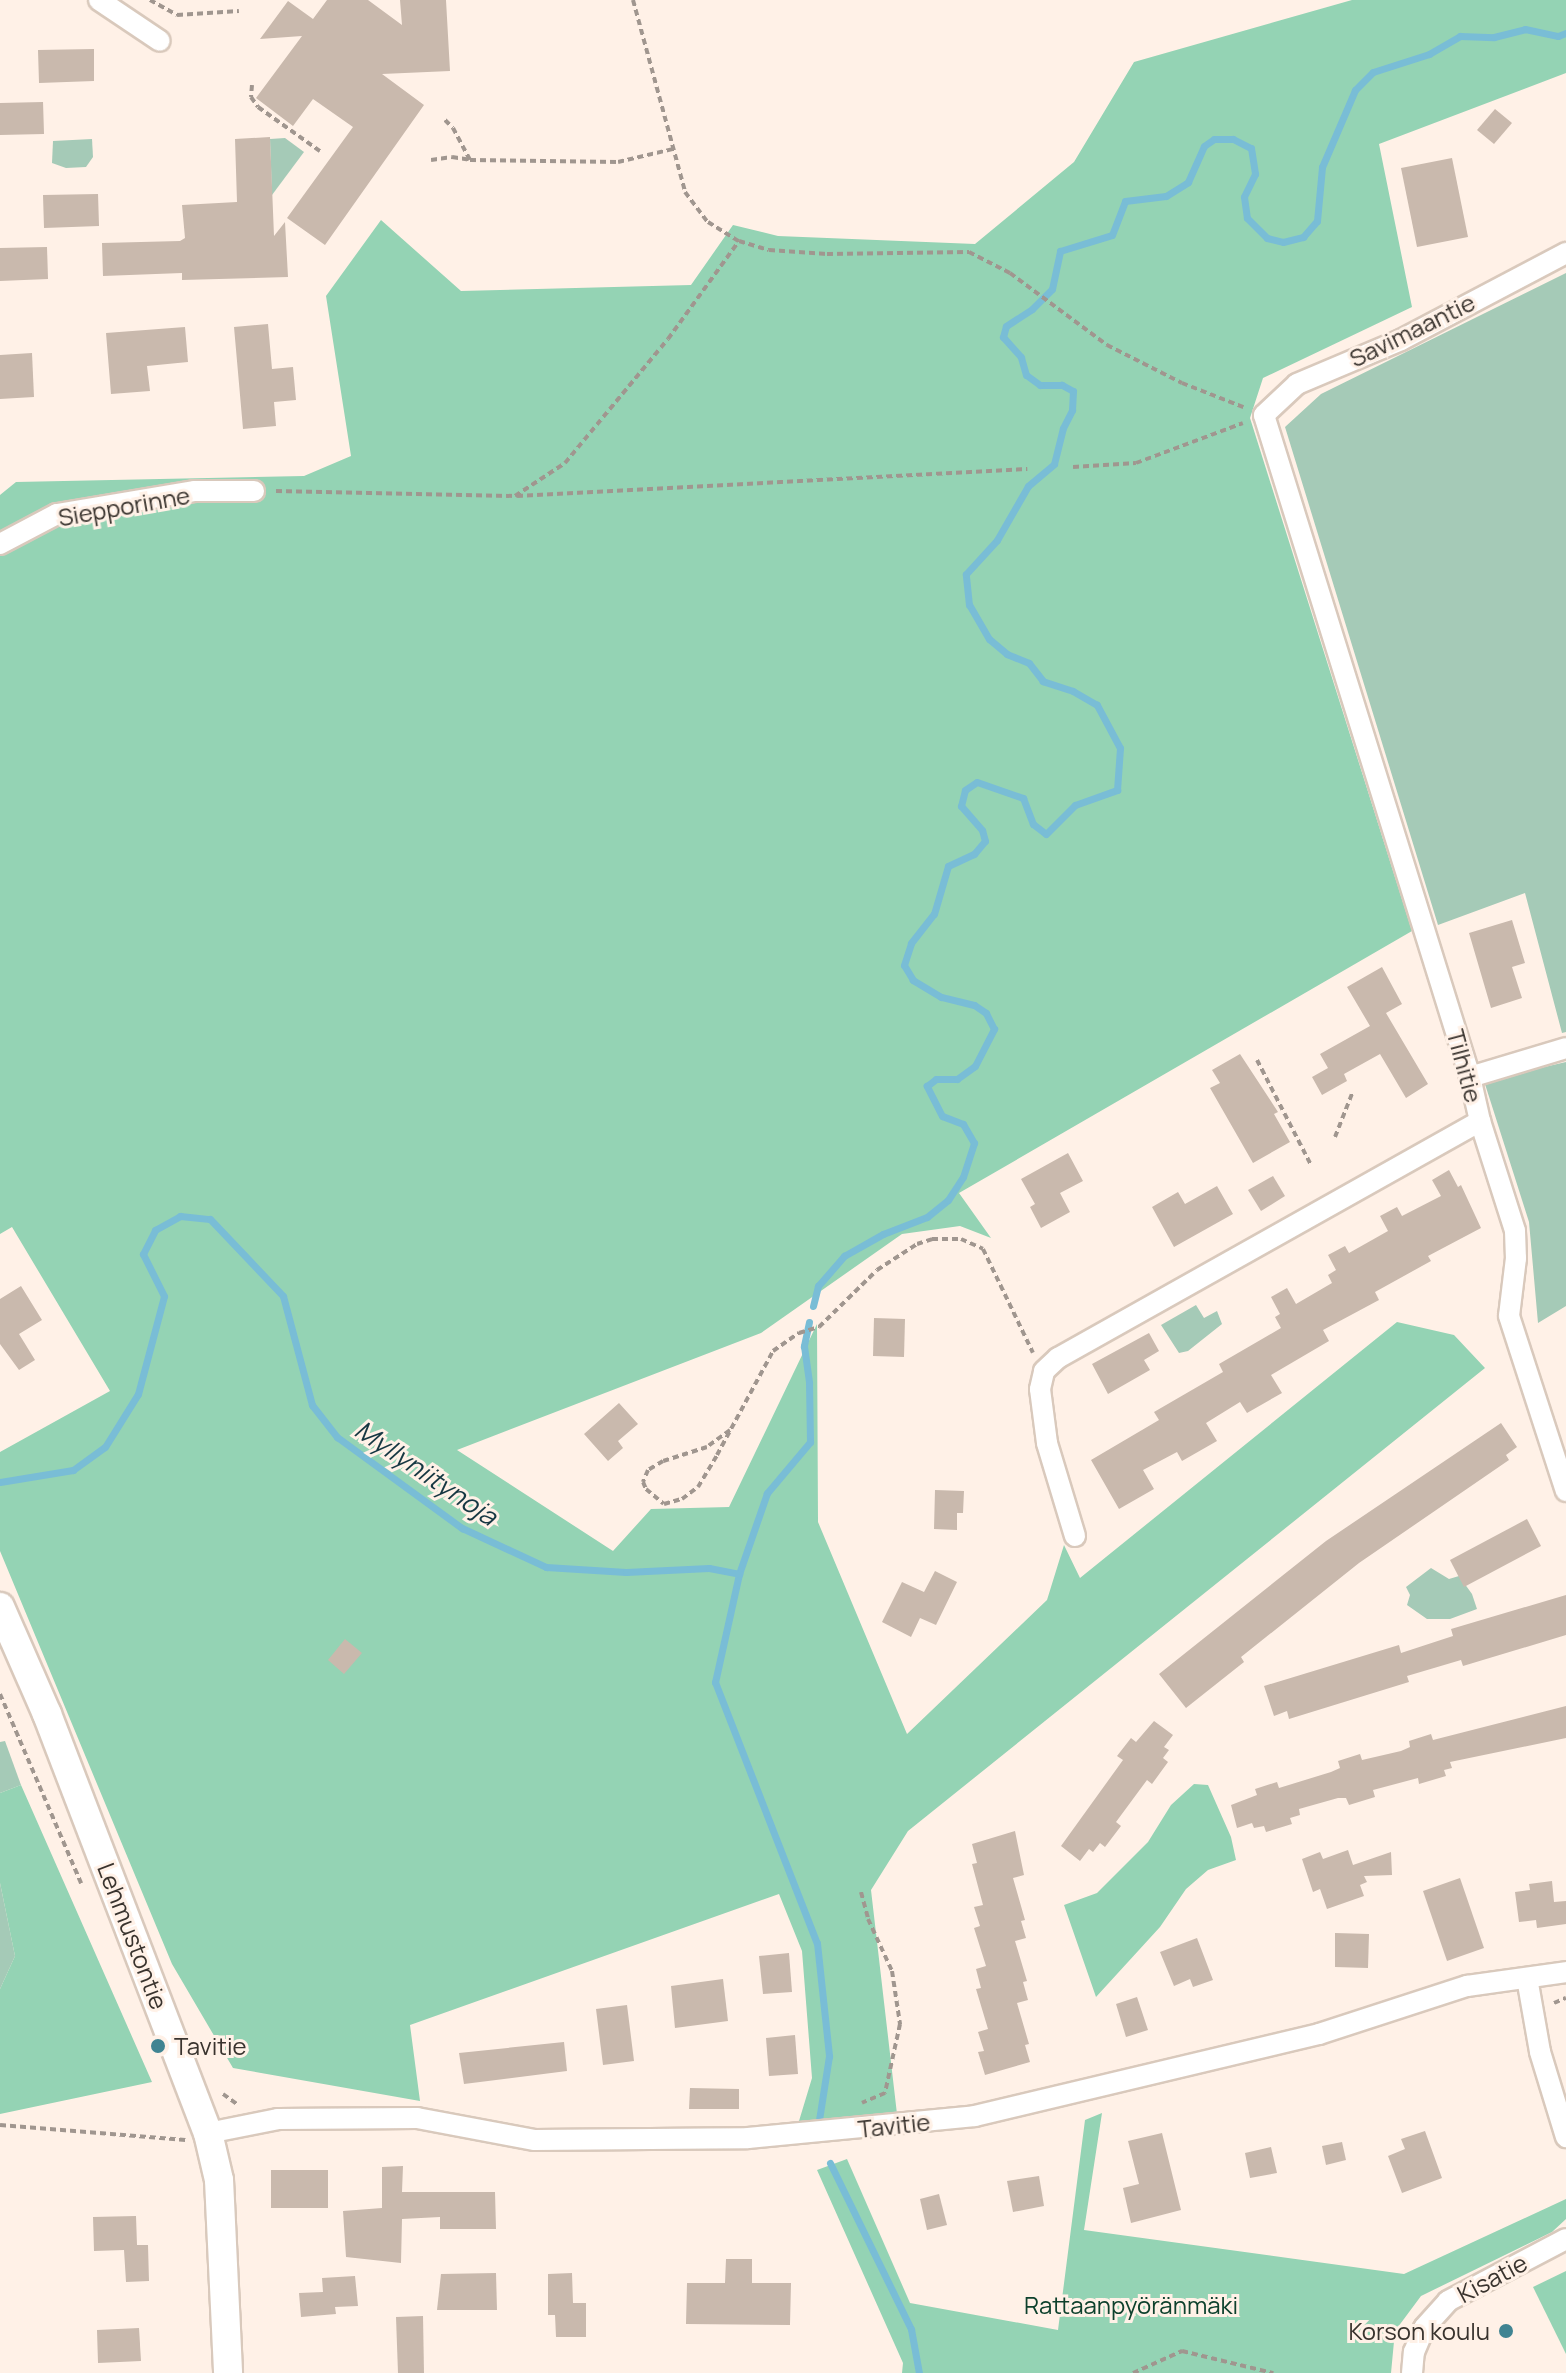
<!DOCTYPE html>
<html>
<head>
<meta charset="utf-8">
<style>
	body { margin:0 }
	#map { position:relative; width:1566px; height:2373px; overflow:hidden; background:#fff1e7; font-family:Manrope,sans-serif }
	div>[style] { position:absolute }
	.green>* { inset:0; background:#a5cab7 }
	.forest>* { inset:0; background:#94d3b4 }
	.stream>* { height:7px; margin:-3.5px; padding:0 3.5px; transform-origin:3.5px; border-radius:3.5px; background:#79bdd6 }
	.building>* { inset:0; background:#c9b9ad }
	.path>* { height:4px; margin-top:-2px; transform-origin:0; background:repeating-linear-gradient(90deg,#a0968f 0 6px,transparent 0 10px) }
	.roads { filter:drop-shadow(2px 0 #d9c9bc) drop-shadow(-2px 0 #d9c9bc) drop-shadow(0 2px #d9c9bc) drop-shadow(0 -2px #d9c9bc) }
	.minor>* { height:20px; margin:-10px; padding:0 10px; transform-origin:10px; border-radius:10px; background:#fff }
	.secondary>* { height:28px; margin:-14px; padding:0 14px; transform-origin:14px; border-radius:14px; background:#fff }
	.dots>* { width:22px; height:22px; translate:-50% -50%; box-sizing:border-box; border:4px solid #fff1e7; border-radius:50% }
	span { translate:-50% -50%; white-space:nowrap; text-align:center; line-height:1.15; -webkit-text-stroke:6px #fff1e7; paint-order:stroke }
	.street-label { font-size:24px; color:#39332e }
	.poi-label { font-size:24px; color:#39332e }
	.left { translate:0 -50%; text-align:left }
	.right { translate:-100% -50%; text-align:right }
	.park-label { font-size:24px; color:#0e412d }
	.water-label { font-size:26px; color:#163742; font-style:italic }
</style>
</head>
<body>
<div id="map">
	<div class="green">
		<i style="clip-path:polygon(285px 138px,304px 152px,272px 195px,270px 139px)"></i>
		<i style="clip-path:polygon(92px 139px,93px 157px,86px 167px,66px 168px,52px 163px,53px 141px)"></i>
		<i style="clip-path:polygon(1566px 273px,1566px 1032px,1562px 1033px,1525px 893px,1438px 925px,1285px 427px,1321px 394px)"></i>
		<i style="clip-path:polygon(1566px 1062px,1566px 1306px,1538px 1323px,1529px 1222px,1484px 1081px)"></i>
		<i style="clip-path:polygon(1196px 1305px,1204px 1318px,1217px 1311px,1222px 1324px,1188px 1351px,1179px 1353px,1161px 1325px)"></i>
		<i style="clip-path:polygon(1431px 1568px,1449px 1579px,1459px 1576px,1472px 1594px,1477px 1609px,1450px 1619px,1427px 1619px,1407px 1605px,1410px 1595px,1406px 1587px)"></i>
		<i style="clip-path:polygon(5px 1741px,21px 1785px,0 1793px,0 1742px)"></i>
		<i style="clip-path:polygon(0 1883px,15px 1956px,0 1989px)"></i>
	</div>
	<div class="forest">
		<i style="clip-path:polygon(1352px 0,1566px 0,1566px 73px,1379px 144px,1412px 307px,1263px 378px,1250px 418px,1412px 931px,959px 1193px,991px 1238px,960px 1226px,902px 1234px,761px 1333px,457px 1450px,613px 1551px,651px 1509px,729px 1507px,817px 1324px,818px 1522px,907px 1734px,1047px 1600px,1064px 1545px,1080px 1578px,1397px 1322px,1454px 1335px,1485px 1368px,908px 1831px,871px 1890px,897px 2114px,799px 2121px,812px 2078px,802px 1951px,779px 1894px,410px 2025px,420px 2101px,233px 2068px,172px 1964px,0 1551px,0 1452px,110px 1391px,12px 1227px,0 1234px,0 495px,16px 482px,304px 476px,351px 456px,326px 296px,381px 220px,461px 291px,691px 285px,733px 225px,778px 236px,975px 244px,1074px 162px,1134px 62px)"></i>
		<i style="clip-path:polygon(1194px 1784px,1208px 1785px,1231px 1837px,1236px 1860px,1208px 1870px,1186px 1889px,1160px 1927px,1096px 1997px,1064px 1905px,1097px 1893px,1148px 1842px,1171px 1805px)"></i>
		<i style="clip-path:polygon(21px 1785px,152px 2082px,0 2114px,0 1989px,15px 1956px,0 1883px,0 1793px)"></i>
		<i style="clip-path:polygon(1102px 2113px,1084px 2230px,1404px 2274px,1566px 2199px,1566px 2219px,1552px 2232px,1421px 2296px,1395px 2331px,1391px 2373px,902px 2373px,903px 2363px,817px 2170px,847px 2159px,910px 2303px,1058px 2330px,1085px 2120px)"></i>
		<i style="clip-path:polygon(1566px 2271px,1566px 2354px,1533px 2287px)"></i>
	</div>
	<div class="stream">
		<i style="left:813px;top:1306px;width:21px;rotate:-76deg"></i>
		<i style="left:818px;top:1286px;width:40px;rotate:-49deg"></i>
		<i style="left:844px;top:1256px;width:45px;rotate:-29.4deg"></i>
		<i style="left:883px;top:1234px;width:47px;rotate:-21.1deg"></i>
		<i style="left:927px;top:1217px;width:27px;rotate:-39deg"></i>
		<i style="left:948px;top:1200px;width:27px;rotate:-57deg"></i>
		<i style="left:963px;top:1177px;width:36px;rotate:-72deg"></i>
		<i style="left:974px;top:1143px;width:22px;rotate:-120deg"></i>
		<i style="left:963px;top:1124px;width:22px;rotate:-159deg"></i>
		<i style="left:942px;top:1116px;width:34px;rotate:-117deg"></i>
		<i style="left:927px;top:1086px;width:11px;rotate:-38deg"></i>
		<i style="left:936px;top:1079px;width:21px"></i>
		<i style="left:957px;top:1079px;width:22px;rotate:-36deg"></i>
		<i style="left:975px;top:1066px;width:42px;rotate:-62.8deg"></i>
		<i style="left:994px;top:1029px;width:18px;rotate:-117deg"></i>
		<i style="left:986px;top:1013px;width:14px;rotate:-146deg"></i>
		<i style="left:974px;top:1005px;width:34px;rotate:-166deg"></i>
		<i style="left:941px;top:997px;width:33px;rotate:-149deg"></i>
		<i style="left:913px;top:980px;width:17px;rotate:-121deg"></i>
		<i style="left:904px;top:965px;width:23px;rotate:-72deg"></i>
		<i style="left:911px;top:943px;width:37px;rotate:-52deg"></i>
		<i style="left:934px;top:914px;width:50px;rotate:-73.7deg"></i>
		<i style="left:948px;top:866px;width:29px;rotate:-25deg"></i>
		<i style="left:974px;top:854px;width:17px;rotate:-50deg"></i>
		<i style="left:985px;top:841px;width:11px;rotate:-105deg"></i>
		<i style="left:982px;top:830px;width:32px;rotate:-131deg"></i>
		<i style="left:961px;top:806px;width:16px;rotate:-76deg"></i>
		<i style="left:965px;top:790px;width:14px;rotate:-34deg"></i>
		<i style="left:977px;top:782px;width:49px;rotate:19.2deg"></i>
		<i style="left:1023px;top:798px;width:28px;rotate:69deg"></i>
		<i style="left:1033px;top:824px;width:16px;rotate:38deg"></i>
		<i style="left:1046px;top:834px;width:41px;rotate:-45deg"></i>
		<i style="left:1075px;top:805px;width:45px;rotate:-19.7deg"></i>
		<i style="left:1117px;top:790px;width:42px;rotate:-85.9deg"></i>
		<i style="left:1120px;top:748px;width:49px;rotate:-118.1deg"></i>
		<i style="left:1097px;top:705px;width:28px;rotate:-150deg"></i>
		<i style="left:1073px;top:691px;width:32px;rotate:-162deg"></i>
		<i style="left:1043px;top:681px;width:23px;rotate:-128deg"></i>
		<i style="left:1029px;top:663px;width:24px;rotate:-158deg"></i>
		<i style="left:1007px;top:654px;width:23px;rotate:-140deg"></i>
		<i style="left:989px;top:639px;width:39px;rotate:-120deg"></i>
		<i style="left:969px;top:605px;width:31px;rotate:-96deg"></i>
		<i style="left:966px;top:574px;width:46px;rotate:-47.6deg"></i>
		<i style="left:997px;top:540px;width:62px;rotate:-60.1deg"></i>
		<i style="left:1028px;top:486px;width:34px;rotate:-40deg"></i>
		<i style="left:1054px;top:464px;width:37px;rotate:-76deg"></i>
		<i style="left:1063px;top:428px;width:20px;rotate:-63deg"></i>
		<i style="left:1072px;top:410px;width:19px;rotate:-87deg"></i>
		<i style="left:1073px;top:391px;width:13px;rotate:-151deg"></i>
		<i style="left:1062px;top:385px;width:22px;rotate:180deg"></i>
		<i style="left:1040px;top:385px;width:17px;rotate:-144deg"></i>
		<i style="left:1026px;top:375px;width:19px;rotate:-106deg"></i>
		<i style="left:1021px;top:357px;width:27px;rotate:-132deg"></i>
		<i style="left:1003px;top:337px;width:11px;rotate:-75deg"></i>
		<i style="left:1006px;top:326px;width:31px;rotate:-33deg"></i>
		<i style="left:1032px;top:309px;width:28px;rotate:-45deg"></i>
		<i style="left:1052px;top:289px;width:39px;rotate:-78deg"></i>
		<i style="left:1060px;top:251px;width:54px;rotate:-17.1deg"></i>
		<i style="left:1112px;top:235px;width:36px;rotate:-69deg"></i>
		<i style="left:1125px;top:201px;width:41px;rotate:-7deg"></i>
		<i style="left:1166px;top:196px;width:26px;rotate:-32deg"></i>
		<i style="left:1188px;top:182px;width:39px;rotate:-66deg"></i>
		<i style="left:1204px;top:146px;width:12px;rotate:-35deg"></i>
		<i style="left:1214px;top:139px;width:19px"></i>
		<i style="left:1233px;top:139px;width:20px;rotate:27deg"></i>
		<i style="left:1251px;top:148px;width:26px;rotate:81deg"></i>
		<i style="left:1255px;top:174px;width:25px;rotate:116deg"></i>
		<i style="left:1244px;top:197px;width:21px;rotate:82deg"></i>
		<i style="left:1247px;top:218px;width:28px;rotate:45deg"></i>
		<i style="left:1267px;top:238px;width:16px;rotate:14deg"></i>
		<i style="left:1283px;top:242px;width:21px;rotate:-14deg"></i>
		<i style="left:1303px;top:237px;width:21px;rotate:-49deg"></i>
		<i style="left:1317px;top:221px;width:54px;rotate:-84.7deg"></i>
		<i style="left:1322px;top:167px;width:84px;rotate:-66.8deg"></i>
		<i style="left:1355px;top:90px;width:25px;rotate:-45deg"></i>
		<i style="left:1373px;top:72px;width:59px;rotate:-17.8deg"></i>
		<i style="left:1429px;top:54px;width:36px;rotate:-30deg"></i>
		<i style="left:1460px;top:36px;width:34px;rotate:2deg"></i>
		<i style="left:1494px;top:37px;width:32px;rotate:-14deg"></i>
		<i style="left:1525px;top:29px;width:34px;rotate:12deg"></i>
		<i style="left:1558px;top:36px;width:9px;rotate:-21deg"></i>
		<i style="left:809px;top:1322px;width:25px;rotate:102deg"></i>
		<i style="left:804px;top:1346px;width:37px;rotate:82deg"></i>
		<i style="left:809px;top:1383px;width:59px;rotate:89deg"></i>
		<i style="left:810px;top:1442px;width:67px;rotate:130.1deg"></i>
		<i style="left:767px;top:1493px;width:86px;rotate:109.1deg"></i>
		<i style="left:739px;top:1574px;width:111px;rotate:102.5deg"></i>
		<i style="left:715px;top:1682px;width:280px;rotate:68.7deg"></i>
		<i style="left:817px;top:1943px;width:114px;rotate:83.9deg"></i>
		<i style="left:829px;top:2056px;width:65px;rotate:98.9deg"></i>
		<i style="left:0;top:1482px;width:74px;rotate:-9.3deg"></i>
		<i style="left:73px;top:1470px;width:39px;rotate:-36deg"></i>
		<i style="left:105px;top:1447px;width:62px;rotate:-58.1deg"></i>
		<i style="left:138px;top:1394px;width:101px;rotate:-75.1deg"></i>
		<i style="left:164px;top:1296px;width:47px;rotate:-116.6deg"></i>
		<i style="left:143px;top:1254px;width:27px;rotate:-63deg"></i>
		<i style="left:155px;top:1230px;width:29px;rotate:-29deg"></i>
		<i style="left:180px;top:1216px;width:30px;rotate:6deg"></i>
		<i style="left:210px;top:1219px;width:106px;rotate:46.5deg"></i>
		<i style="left:283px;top:1296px;width:113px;rotate:75.1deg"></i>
		<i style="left:312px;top:1405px;width:41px;rotate:52deg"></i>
		<i style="left:337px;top:1437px;width:155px;rotate:36.1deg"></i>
		<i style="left:462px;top:1528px;width:93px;rotate:24.9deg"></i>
		<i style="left:546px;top:1567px;width:80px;rotate:3.6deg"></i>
		<i style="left:626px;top:1572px;width:83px;rotate:-2.8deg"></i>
		<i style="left:709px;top:1568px;width:31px;rotate:11deg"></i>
		<i style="left:830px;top:2163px;width:185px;rotate:64deg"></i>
		<i style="left:911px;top:2329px;width:45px;rotate:79.7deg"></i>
	</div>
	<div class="building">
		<i style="clip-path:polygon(327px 0,368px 0,402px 25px,400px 0,446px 0,450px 71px,382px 74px,424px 105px,325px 245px,287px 218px,353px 127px,313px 99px,293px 126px,256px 98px,302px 36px,260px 39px,288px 1px,313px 19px)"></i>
		<i style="clip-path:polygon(94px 49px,94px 81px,39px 83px,38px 50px)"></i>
		<i style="clip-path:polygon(43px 102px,44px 134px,0 135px,0 103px)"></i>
		<i style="clip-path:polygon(1495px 109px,1512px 123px,1494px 144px,1477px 130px)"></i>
		<i style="clip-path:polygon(270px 137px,274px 236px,285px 222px,288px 277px,182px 280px,182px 273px,103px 276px,102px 243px,180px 241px,185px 238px,182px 205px,237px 202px,235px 139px)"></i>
		<i style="clip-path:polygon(1452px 158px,1468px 237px,1417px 247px,1401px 168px)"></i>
		<i style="clip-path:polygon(98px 194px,99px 226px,44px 228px,43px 195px)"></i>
		<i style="clip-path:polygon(47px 247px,48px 279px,0 281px,0 248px)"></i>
		<i style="clip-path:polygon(268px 324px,272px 369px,293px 367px,296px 400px,274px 402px,276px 426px,243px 429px,234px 327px)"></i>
		<i style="clip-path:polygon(185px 327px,188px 362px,147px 366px,150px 391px,111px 394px,106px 333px)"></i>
		<i style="clip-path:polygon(32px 353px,34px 397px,0 399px,0 355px)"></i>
		<i style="clip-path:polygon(1512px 920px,1525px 963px,1512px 967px,1522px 998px,1491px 1008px,1469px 933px)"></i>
		<i style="clip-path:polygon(1382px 967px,1402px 1004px,1386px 1013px,1428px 1084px,1406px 1098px,1380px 1054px,1344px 1074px,1347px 1081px,1322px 1095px,1312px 1077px,1328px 1068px,1320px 1054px,1370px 1026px,1347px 987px)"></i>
		<i style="clip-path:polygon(1240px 1054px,1278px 1112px,1274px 1114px,1290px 1142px,1253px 1163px,1210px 1088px,1220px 1083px,1212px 1070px)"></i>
		<i style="clip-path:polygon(1068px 1153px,1083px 1181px,1060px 1193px,1070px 1212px,1041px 1228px,1030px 1207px,1035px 1204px,1021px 1179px)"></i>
		<i style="clip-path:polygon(1449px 1170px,1458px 1187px,1461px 1185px,1481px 1228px,1428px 1256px,1431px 1261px,1375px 1292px,1379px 1300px,1323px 1330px,1329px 1341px,1271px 1375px,1282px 1393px,1247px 1413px,1240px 1402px,1206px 1423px,1217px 1441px,1182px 1461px,1177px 1452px,1143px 1470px,1154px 1489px,1119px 1509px,1091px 1460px,1159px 1420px,1154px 1412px,1223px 1372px,1219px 1364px,1281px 1328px,1275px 1317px,1280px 1314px,1271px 1297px,1287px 1288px,1296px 1304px,1332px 1283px,1328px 1275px,1336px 1270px,1328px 1255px,1345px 1246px,1349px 1253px,1388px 1231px,1380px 1216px,1397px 1207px,1402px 1216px,1441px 1196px,1432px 1180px)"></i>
		<i style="clip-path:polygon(1273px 1176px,1285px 1196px,1261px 1211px,1248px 1190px)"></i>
		<i style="clip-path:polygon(1217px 1186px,1233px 1214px,1174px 1247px,1152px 1207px,1178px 1192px,1185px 1204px)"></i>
		<i style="clip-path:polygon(21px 1286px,42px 1320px,19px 1334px,35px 1360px,19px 1370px,0 1344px,0 1299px)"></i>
		<i style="clip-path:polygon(874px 1318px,905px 1319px,904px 1357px,873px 1356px)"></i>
		<i style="clip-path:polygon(1149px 1333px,1159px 1351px,1144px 1360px,1150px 1370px,1108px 1394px,1092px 1364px)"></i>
		<i style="clip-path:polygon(619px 1403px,638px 1424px,618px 1441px,623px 1448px,608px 1461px,584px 1434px)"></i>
		<i style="clip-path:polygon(1501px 1423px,1517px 1447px,1506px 1455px,1509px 1460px,1359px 1563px,1241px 1657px,1244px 1662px,1186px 1708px,1159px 1674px,1326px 1541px)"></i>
		<i style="clip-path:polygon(935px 1490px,964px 1491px,963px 1513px,957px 1513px,957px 1530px,934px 1529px)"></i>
		<i style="clip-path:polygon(1527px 1519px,1541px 1546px,1464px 1587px,1450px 1560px)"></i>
		<i style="clip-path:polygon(935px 1571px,957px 1582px,936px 1625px,920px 1618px,911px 1637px,882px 1622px,902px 1582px,924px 1592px)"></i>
		<i style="clip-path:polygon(1566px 1595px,1566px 1635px,1463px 1666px,1461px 1660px,1407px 1676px,1409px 1682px,1289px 1719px,1287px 1711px,1274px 1716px,1264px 1686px,1399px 1645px,1401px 1653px,1453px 1636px,1451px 1629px)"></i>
		<i style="clip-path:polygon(345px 1639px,362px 1653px,344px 1674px,328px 1660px)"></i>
		<i style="clip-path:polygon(1566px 1706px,1566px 1738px,1450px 1762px,1452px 1768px,1444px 1770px,1446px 1776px,1419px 1784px,1418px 1778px,1373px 1790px,1375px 1797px,1349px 1805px,1346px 1798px,1338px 1798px,1299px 1809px,1300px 1815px,1290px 1818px,1292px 1824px,1266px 1832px,1264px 1826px,1254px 1828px,1252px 1823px,1237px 1828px,1231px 1805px,1257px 1795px,1255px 1789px,1277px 1782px,1279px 1788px,1331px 1772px,1340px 1768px,1338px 1761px,1360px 1754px,1362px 1760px,1401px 1751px,1410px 1747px,1409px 1741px,1431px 1734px,1433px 1740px)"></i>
		<i style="clip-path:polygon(1154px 1721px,1173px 1735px,1164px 1747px,1169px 1750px,1163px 1758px,1168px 1762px,1152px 1784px,1147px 1780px,1116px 1822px,1121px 1826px,1105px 1847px,1100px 1843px,1093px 1852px,1089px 1849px,1080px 1861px,1061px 1846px,1123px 1760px,1117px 1756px,1131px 1738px,1136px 1742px)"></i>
		<i style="clip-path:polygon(1015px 1831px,1024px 1875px,1013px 1878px,1025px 1920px,1021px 1921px,1026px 1938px,1015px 1941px,1027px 1981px,1023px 1982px,1028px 2000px,1017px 2003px,1029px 2044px,1025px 2045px,1030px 2062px,985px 2075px,978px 2052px,984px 2051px,978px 2032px,988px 2029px,976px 1989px,981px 1988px,976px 1969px,986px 1966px,974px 1928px,980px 1926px,974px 1907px,983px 1905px,972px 1864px,977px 1863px,972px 1844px)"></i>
		<i style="clip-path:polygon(1348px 1850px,1353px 1865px,1391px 1852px,1392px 1875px,1364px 1876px,1367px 1882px,1360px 1885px,1364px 1896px,1327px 1909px,1320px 1889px,1313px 1892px,1302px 1859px,1320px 1852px,1323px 1859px)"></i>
		<i style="clip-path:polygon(1460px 1878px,1484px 1948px,1447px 1961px,1423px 1891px)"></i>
		<i style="clip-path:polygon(1552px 1881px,1554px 1902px,1566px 1901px,1566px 1924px,1537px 1928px,1536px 1920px,1519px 1922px,1515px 1892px,1530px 1890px,1529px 1884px)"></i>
		<i style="clip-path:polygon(1335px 1933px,1369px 1934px,1368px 1968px,1335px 1967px)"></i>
		<i style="clip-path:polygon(1197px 1938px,1213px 1980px,1193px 1987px,1190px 1979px,1174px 1986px,1160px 1952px)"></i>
		<i style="clip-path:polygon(789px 1953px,792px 1992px,763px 1994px,759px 1956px)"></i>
		<i style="clip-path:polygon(723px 1979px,728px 2021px,675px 2028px,671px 1986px)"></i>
		<i style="clip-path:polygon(1137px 1997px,1148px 2030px,1126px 2037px,1116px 2004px)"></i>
		<i style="clip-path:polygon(627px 2005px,634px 2061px,603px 2065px,596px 2009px)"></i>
		<i style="clip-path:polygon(795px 2035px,798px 2074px,769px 2076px,766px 2038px)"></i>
		<i style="clip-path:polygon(564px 2042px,567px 2071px,464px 2084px,459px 2053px)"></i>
		<i style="clip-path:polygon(690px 2088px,739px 2089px,739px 2109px,689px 2109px)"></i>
		<i style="clip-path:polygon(1425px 2131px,1442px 2178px,1402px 2193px,1388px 2156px,1405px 2149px,1401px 2139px)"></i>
		<i style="clip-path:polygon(1162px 2133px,1181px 2210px,1131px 2223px,1123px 2188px,1139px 2184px,1128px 2141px)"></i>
		<i style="clip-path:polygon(1342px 2142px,1346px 2160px,1326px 2165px,1322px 2146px)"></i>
		<i style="clip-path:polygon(1271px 2147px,1277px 2173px,1250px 2178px,1245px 2153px)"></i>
		<i style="clip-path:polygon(403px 2166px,402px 2192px,495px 2192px,496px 2229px,440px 2229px,440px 2217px,402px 2219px,401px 2263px,346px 2257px,343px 2211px,382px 2208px,382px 2167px)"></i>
		<i style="clip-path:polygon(271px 2170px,328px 2170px,328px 2208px,271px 2208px)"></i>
		<i style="clip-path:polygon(1039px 2176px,1044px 2206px,1013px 2212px,1007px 2181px)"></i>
		<i style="clip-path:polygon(939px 2194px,947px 2225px,927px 2230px,920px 2199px)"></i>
		<i style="clip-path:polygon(136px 2216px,137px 2245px,148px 2245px,149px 2281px,126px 2282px,124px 2250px,94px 2251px,93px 2217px)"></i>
		<i style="clip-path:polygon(726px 2259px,752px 2259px,752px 2283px,791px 2283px,790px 2325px,686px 2324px,687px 2283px,725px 2283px)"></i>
		<i style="clip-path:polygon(496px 2273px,497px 2310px,437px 2310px,441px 2274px)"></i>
		<i style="clip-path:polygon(572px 2273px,573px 2303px,586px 2303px,586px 2337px,556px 2337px,555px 2315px,548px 2315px,548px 2274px)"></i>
		<i style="clip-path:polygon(355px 2276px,358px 2306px,335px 2307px,336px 2314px,301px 2317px,299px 2293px,323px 2292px,322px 2278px)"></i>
		<i style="clip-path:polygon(423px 2316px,424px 2373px,398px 2373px,396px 2317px)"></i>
		<i style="clip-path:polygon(139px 2328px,141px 2361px,98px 2363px,97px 2330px)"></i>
	</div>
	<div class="path">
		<i style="left:150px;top:0;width:31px;rotate:29deg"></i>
		<i style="left:177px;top:15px;width:62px;rotate:-3.7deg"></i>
		<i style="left:633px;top:0;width:199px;rotate:74.8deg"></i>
		<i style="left:685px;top:192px;width:38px;rotate:53deg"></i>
		<i style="left:708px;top:222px;width:36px;rotate:32deg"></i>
		<i style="left:739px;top:241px;width:31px;rotate:17deg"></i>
		<i style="left:769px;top:250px;width:58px;rotate:3.9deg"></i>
		<i style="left:827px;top:254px;width:142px;rotate:-0.8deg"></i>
		<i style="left:969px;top:252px;width:46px;rotate:27.1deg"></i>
		<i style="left:1010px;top:273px;width:121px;rotate:36.6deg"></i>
		<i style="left:1107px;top:345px;width:84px;rotate:26.9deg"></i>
		<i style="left:1182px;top:383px;width:66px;rotate:21.5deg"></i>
		<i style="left:252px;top:85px;width:12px;rotate:95deg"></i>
		<i style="left:251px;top:97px;width:12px;rotate:55deg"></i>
		<i style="left:258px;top:107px;width:76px;rotate:35.4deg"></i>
		<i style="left:445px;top:120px;width:11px;rotate:45deg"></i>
		<i style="left:453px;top:128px;width:36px;rotate:62deg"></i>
		<i style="left:431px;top:160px;width:21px;rotate:-8deg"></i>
		<i style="left:452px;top:157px;width:18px;rotate:9deg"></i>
		<i style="left:470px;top:160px;width:148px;rotate:0.8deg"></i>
		<i style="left:618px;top:162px;width:57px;rotate:-13.3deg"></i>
		<i style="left:1073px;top:467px;width:63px;rotate:-3.6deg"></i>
		<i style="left:1136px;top:463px;width:114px;rotate:-20.5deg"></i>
		<i style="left:276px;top:491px;width:239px;rotate:1.2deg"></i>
		<i style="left:515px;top:496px;width:60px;rotate:-33.4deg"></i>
		<i style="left:565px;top:463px;width:161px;rotate:-50.3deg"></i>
		<i style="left:668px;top:339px;width:121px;rotate:-54.1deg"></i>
		<i style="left:517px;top:496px;width:511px;rotate:-3.03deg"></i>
		<i style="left:1257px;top:1060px;width:118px;rotate:62.8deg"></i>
		<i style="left:1335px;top:1137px;width:49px;rotate:-68.6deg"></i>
		<i style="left:730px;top:1430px;width:29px;rotate:144deg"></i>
		<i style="left:707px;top:1447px;width:46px;rotate:162.3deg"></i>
		<i style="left:663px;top:1461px;width:17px;rotate:149deg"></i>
		<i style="left:648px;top:1470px;width:13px;rotate:113deg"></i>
		<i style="left:643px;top:1482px;width:8px;rotate:67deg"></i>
		<i style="left:646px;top:1489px;width:23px;rotate:40deg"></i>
		<i style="left:664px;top:1504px;width:19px;rotate:-16deg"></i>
		<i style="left:682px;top:1499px;width:20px;rotate:-37deg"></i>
		<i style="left:698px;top:1487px;width:37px;rotate:-59deg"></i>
		<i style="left:717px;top:1455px;width:118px;rotate:-61.7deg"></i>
		<i style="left:773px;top:1351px;width:32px;rotate:-35deg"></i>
		<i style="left:799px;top:1333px;width:21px;rotate:-17deg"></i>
		<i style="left:819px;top:1327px;width:81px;rotate:-44.5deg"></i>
		<i style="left:877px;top:1270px;width:48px;rotate:-33deg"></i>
		<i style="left:917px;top:1244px;width:16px;rotate:-18deg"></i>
		<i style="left:932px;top:1239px;width:29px"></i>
		<i style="left:961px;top:1239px;width:24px;rotate:24deg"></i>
		<i style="left:983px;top:1249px;width:115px;rotate:64.3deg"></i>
		<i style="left:0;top:1694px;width:206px;rotate:66.8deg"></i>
		<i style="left:861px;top:1892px;width:28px;rotate:75deg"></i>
		<i style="left:868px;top:1919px;width:57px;rotate:65.2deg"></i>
		<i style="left:892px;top:1971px;width:54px;rotate:81.4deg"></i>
		<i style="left:900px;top:2024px;width:71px;rotate:102.3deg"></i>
		<i style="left:885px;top:2093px;width:25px;rotate:157deg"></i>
		<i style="left:1554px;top:2003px;width:13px;rotate:-23deg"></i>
		<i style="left:223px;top:2094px;width:19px;rotate:36deg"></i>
		<i style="left:0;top:2125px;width:186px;rotate:4.6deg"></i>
		<i style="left:1133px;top:2373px;width:54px;rotate:-24.2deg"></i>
		<i style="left:1182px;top:2351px;width:94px;rotate:13.6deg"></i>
	</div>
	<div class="roads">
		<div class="minor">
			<i style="left:99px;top:0;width:73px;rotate:33.9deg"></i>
			<i style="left:0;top:544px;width:64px;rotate:-27.8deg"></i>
			<i style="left:57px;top:514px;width:140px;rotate:-9.5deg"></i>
			<i style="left:195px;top:491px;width:59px"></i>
			<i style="left:1470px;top:1077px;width:100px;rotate:-16.8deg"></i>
			<i style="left:1480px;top:1121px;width:115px;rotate:72.3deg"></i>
			<i style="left:1515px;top:1231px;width:27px;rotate:88deg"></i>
			<i style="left:1516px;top:1258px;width:58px;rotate:96.9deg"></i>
			<i style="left:1509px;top:1316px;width:184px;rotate:72deg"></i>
			<i style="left:1075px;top:1536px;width:97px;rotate:-106.8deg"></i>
			<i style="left:1047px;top:1443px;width:54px;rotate:-97.4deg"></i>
			<i style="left:1040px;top:1389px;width:18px;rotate:-77deg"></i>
			<i style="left:1044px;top:1371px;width:19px;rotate:-43deg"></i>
			<i style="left:1058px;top:1358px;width:484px;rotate:-29.3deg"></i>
			<i style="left:1480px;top:1121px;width:45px;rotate:-102.8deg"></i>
			<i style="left:1470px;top:1077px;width:693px;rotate:-107.29deg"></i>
			<i style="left:1264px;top:415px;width:45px;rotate:-43.2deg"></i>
			<i style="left:1297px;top:384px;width:113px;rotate:-22.9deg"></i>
			<i style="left:1401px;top:340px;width:187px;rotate:-27.8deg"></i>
			<i style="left:1527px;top:1978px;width:75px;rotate:80deg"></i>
			<i style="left:1540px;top:2052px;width:89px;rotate:73deg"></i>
			<i style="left:208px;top:2133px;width:71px;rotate:-11.3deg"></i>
			<i style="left:278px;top:2119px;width:139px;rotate:-0.4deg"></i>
			<i style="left:417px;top:2118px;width:120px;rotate:10.6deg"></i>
			<i style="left:535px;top:2140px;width:213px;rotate:-0.5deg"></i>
			<i style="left:748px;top:2138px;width:228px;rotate:-5.5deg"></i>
			<i style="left:975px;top:2116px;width:354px;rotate:-13.4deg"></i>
			<i style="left:1319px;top:2034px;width:156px;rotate:-18deg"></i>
			<i style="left:1467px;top:1986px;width:100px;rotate:-8deg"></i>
			<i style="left:1412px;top:2373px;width:21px;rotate:-85deg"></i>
			<i style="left:1414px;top:2352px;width:26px;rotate:-67deg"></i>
			<i style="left:1424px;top:2328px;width:36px;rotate:-48deg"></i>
			<i style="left:1448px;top:2301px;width:133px;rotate:-27.7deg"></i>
		</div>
		<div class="secondary">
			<i style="left:0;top:1607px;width:117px;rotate:66.3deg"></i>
			<i style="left:47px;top:1714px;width:449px;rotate:69deg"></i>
			<i style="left:208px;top:2133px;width:48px;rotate:76.8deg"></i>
			<i style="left:219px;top:2180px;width:193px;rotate:87.3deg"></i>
		</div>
	</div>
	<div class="dots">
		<i style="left:158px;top:2046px;background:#408492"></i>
		<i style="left:1506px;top:2331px;background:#408492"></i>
	</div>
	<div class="street-label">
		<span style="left:1412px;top:330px;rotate:-26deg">Savimaantie</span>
		<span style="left:124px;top:506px;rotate:-10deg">Siepporinne</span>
		<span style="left:1465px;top:1066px;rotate:75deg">Tilhitie</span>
		<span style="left:133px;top:1936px;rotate:69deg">Lehmustontie</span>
		<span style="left:894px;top:2125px;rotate:-6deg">Tavitie</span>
		<span style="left:1492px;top:2278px;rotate:-28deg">Kisatie</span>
	</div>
	<div class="poi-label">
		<span class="left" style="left:174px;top:2046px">Tavitie</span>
		<span class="right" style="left:1490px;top:2331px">Korson koulu</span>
	</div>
	<div class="park-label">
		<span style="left:1131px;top:2305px">Rattaanpyöränmäki</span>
	</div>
	<div class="water-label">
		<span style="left:426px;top:1473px;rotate:34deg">Myllyniitynoja</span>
	</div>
</div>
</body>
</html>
